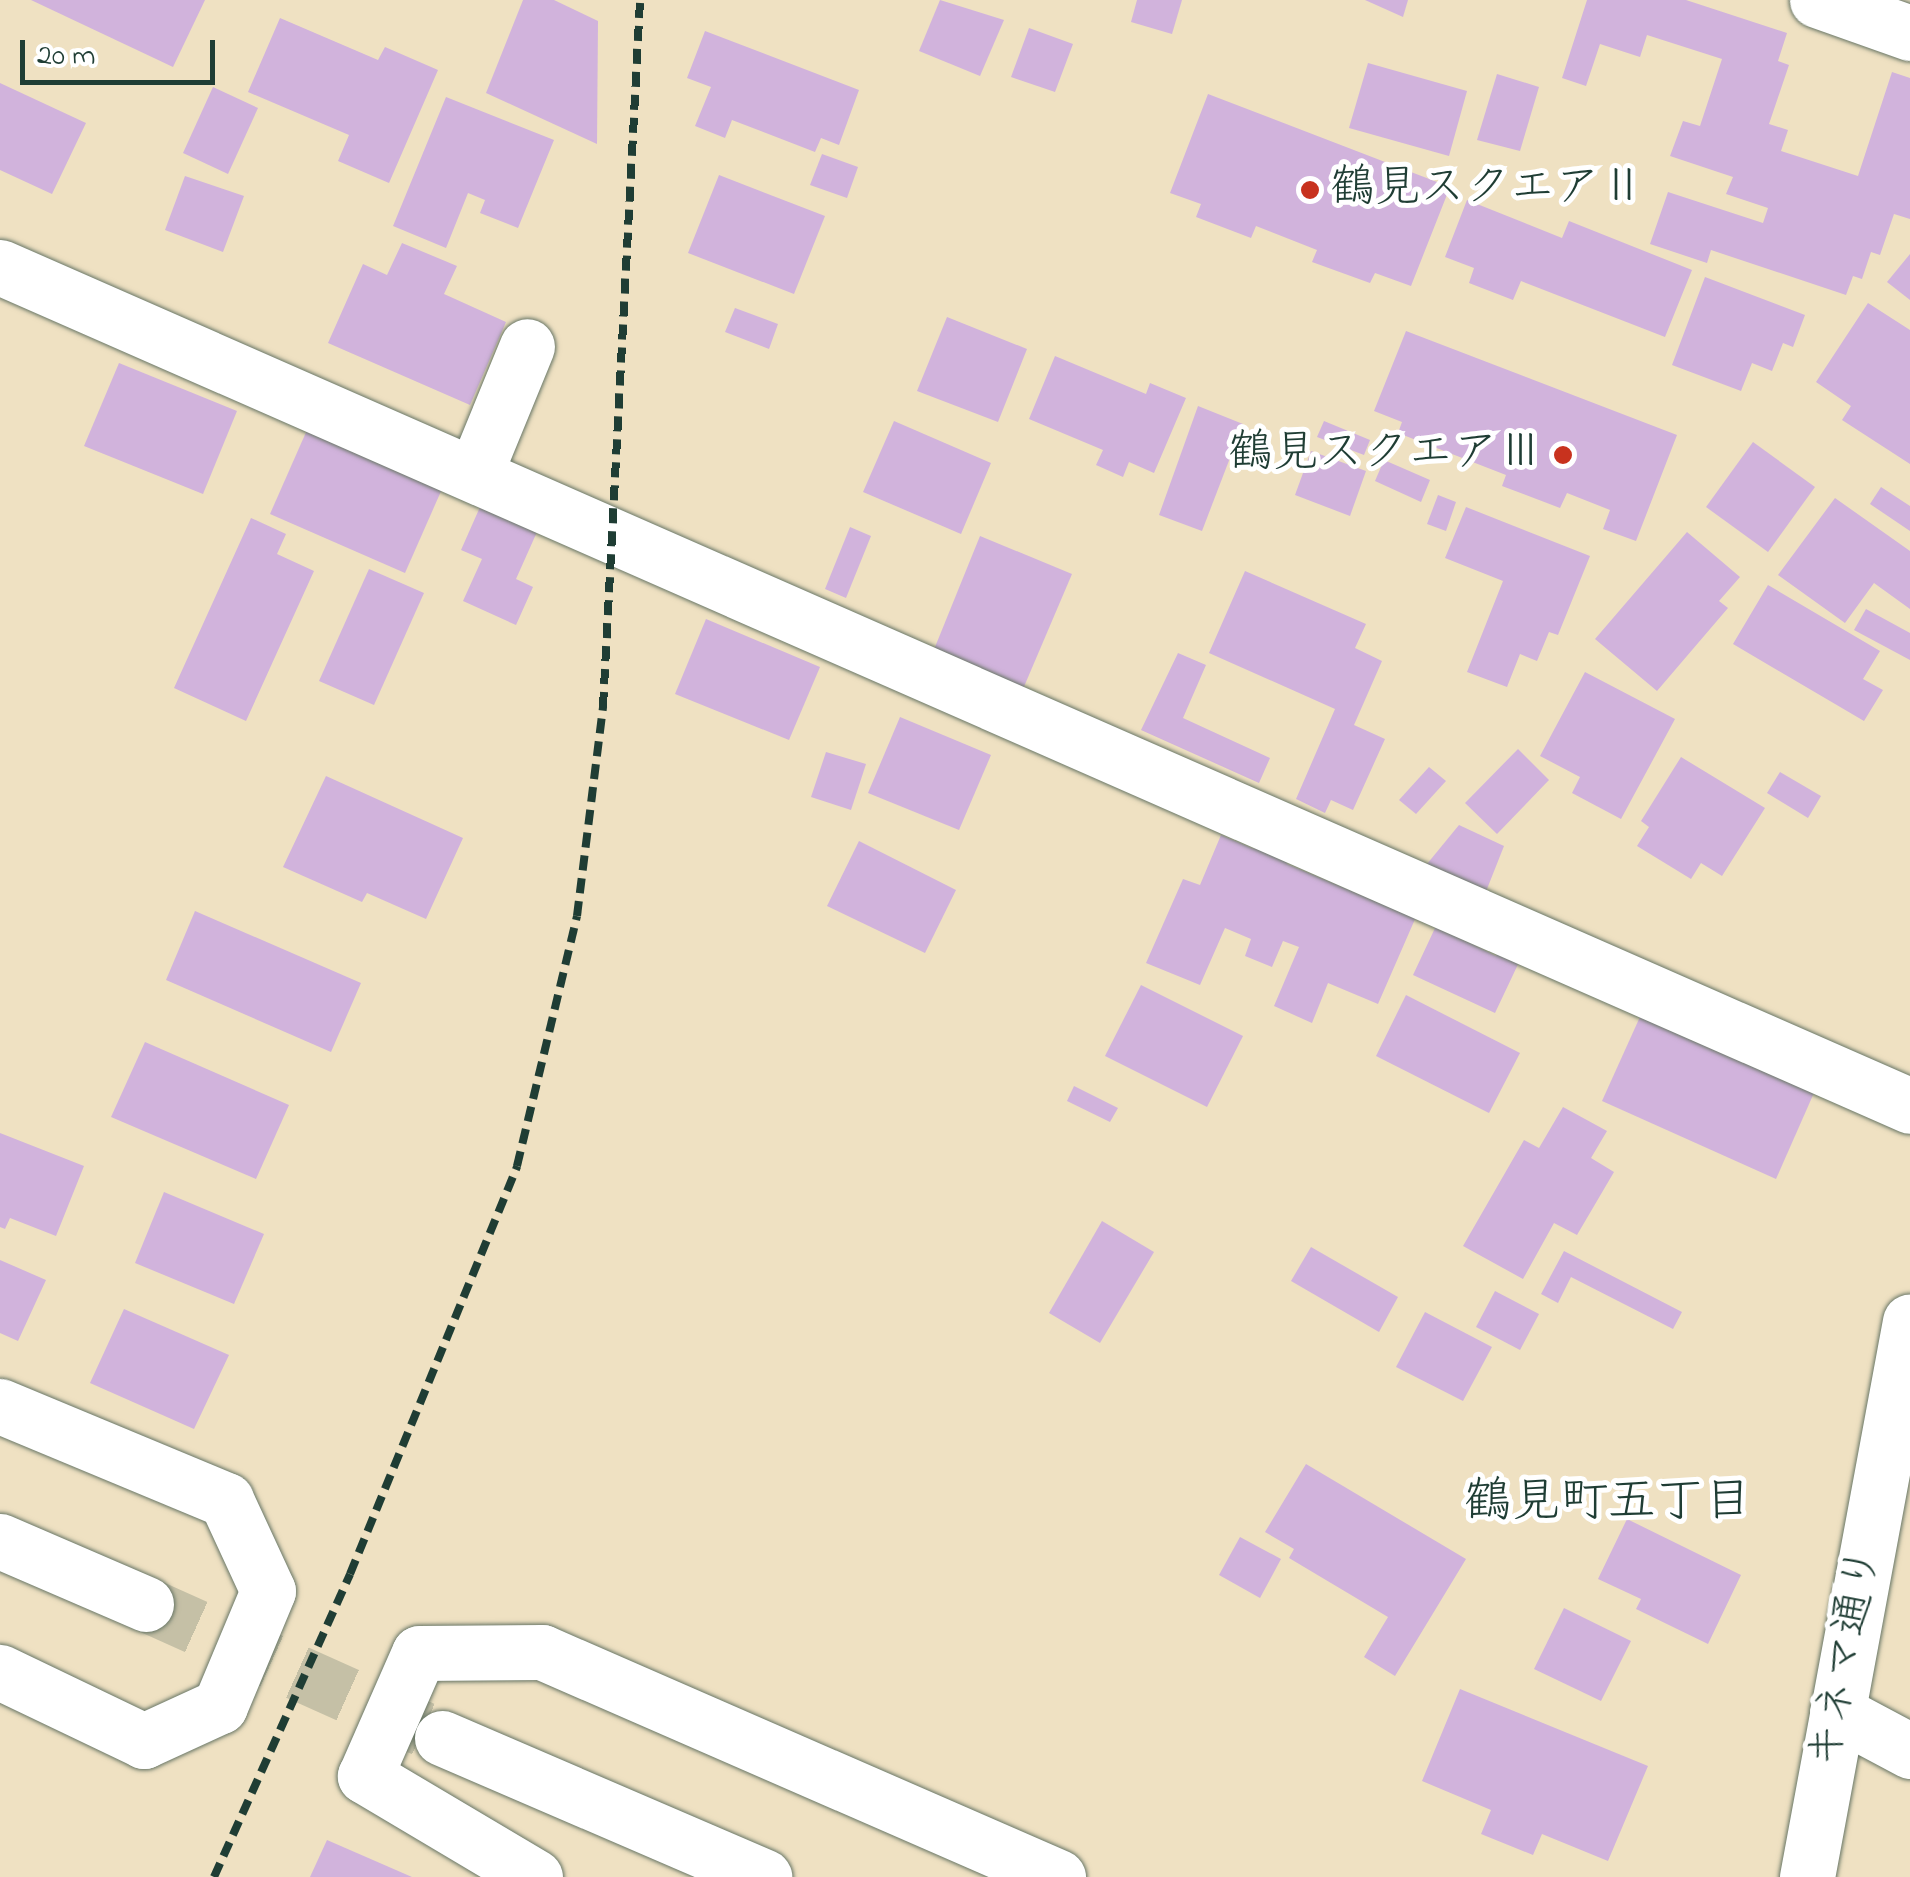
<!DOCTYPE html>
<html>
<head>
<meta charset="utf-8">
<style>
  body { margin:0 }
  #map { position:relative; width:1910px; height:1877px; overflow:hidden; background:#efe1c2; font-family:"Indie Flower","Klee One",sans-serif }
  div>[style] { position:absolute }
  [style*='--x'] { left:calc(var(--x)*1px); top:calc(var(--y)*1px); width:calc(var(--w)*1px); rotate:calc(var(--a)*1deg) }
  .building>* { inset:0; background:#d1b3dc }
  .secondary-tunnel>* { height:55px; margin-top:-27.5px; transform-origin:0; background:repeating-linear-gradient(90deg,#c5c0a6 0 55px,transparent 0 83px) }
  .roads { filter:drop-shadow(0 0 2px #687666) drop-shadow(0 0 2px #687666) }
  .street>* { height:55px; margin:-27.5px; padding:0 27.5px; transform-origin:27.5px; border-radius:27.5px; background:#fff }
  .secondary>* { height:55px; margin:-27.5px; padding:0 27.5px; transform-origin:27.5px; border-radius:27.5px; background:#fff }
  .rail>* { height:8px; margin-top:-4px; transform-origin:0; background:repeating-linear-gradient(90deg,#1f3d34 0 15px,transparent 0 23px) }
  .dots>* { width:28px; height:28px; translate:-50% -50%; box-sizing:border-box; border:5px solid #fff; border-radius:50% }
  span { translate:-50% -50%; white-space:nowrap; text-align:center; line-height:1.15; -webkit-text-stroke:10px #fff; paint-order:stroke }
  .poi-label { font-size:45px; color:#1f3d34 }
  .left { translate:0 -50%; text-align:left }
  .right { translate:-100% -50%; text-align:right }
  .street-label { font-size:45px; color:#1f3d34 }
  .neighbourhood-label { font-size:48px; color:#1f3d34 }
  .scale { position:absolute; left:20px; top:40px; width:195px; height:45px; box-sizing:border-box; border:5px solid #1f3d34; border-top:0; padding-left:12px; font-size:30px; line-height:35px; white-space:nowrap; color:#1f3d34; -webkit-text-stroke:8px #fff; paint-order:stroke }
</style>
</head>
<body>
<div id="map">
  <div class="building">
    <i style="clip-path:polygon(31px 0,205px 0,173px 67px)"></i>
    <i style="clip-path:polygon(523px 0,554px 0,598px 21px,597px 144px,486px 93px)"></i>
    <i style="clip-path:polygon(940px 0,1004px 20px,980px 76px,919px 51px)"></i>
    <i style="clip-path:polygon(1137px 0,1182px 0,1172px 34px,1131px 22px)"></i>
    <i style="clip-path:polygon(1365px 0,1408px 0,1403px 17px)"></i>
    <i style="clip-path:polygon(1587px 0,1686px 0,1787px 33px,1778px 61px,1789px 65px,1769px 124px,1788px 130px,1781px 151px,1858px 176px,1892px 72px,1910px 78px,1910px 219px,1894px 214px,1880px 255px,1871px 252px,1862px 279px,1853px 276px,1846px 295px,1711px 250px,1707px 263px,1650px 244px,1668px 192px,1763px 223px,1768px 208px,1726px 194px,1733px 177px,1670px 156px,1683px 121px,1700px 126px,1722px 59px,1647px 35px,1640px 57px,1600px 44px,1586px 86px,1562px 78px)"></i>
    <i style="clip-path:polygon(280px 18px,378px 60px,385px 47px,438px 70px,389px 183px,338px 161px,349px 135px,248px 92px)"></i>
    <i style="clip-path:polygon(1029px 28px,1073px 44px,1055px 92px,1011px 77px)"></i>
    <i style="clip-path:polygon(705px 31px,859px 90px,839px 145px,821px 138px,815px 152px,732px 120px,725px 138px,695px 126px,711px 87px,687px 78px)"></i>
    <i style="clip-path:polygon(1368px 63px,1467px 91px,1449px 156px,1349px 128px)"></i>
    <i style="clip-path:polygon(1497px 74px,1539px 87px,1520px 151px,1477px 140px)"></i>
    <i style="clip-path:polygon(0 83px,86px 123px,52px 194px,0 170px)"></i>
    <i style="clip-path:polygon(213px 87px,258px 108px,228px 174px,183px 153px)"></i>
    <i style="clip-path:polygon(1208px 94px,1450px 187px,1411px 286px,1375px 273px,1370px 283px,1312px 262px,1317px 250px,1256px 226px,1251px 238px,1196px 217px,1201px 204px,1170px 193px)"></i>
    <i style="clip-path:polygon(446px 97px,554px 140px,518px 228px,480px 213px,485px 200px,468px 193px,446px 248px,393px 226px)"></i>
    <i style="clip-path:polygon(822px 154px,858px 167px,847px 198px,810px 185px)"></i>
    <i style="clip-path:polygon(719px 175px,825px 216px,794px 294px,688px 253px)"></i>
    <i style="clip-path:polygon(185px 176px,244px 196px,223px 252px,165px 230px)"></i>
    <i style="clip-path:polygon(1467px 200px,1562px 238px,1569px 221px,1692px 270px,1665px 337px,1521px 281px,1513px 300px,1469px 283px,1474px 268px,1445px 257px)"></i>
    <i style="clip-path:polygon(402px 243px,457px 266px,444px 294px,506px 322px,470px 405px,328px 343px,363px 264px,387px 275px)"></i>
    <i style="clip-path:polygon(1910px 254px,1910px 300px,1887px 282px)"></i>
    <i style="clip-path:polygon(1705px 277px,1805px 315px,1793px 347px,1783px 343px,1772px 371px,1752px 363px,1741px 391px,1672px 365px)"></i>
    <i style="clip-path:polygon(1868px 303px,1910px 330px,1910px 464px,1842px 420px,1851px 406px,1816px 382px)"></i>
    <i style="clip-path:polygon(735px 308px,778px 324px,769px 349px,725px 332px)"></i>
    <i style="clip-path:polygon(947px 317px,1027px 349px,998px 422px,917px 391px)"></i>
    <i style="clip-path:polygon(1406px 331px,1677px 435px,1636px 541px,1603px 529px,1610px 510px,1567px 493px,1560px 508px,1502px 486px,1506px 475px,1398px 433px,1402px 422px,1374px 411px)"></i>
    <i style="clip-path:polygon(1055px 356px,1146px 394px,1150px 383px,1186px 398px,1154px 473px,1129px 462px,1123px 477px,1096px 465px,1103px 450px,1029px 419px)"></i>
    <i style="clip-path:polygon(119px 363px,237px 411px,203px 494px,84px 446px)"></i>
    <i style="clip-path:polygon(1198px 406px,1243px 424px,1202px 531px,1159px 515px)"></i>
    <i style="clip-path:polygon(894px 421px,991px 463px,961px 534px,863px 492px)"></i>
    <i style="clip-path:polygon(1324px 421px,1370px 440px,1364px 455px,1317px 437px)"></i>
    <i style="clip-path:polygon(307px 430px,442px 489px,405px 573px,270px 514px)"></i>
    <i style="clip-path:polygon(1753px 442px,1815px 487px,1768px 552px,1706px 507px)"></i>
    <i style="clip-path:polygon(1311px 451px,1366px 471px,1350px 516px,1295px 495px)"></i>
    <i style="clip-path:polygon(1384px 460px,1430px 480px,1421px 502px,1375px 481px)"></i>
    <i style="clip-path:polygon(1881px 487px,1910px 506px,1910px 531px,1870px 504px)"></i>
    <i style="clip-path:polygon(1438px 495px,1456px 502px,1446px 531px,1427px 524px)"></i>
    <i style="clip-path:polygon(484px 498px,541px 523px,516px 579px,533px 587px,516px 625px,463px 601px,482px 559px,461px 550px)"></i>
    <i style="clip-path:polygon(1835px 498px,1910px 551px,1910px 609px,1874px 583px,1845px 623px,1778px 575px)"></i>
    <i style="clip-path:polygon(1466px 507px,1590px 556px,1558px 635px,1549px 632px,1537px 661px,1520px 654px,1507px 687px,1467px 672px,1503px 581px,1445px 558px)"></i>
    <i style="clip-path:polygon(251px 518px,286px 534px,277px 554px,314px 571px,246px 721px,174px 688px)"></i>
    <i style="clip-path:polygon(850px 527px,871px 536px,846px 598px,825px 589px)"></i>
    <i style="clip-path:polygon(1687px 532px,1740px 577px,1719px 601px,1728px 608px,1657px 691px,1595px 639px)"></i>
    <i style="clip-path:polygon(980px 536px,1072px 574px,1023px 689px,933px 652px)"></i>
    <i style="clip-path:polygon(369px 569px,424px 593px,374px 705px,319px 681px)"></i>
    <i style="clip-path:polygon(1245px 571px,1366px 624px,1355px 648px,1382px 661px,1354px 725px,1385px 739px,1353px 810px,1331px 800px,1325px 813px,1296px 799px,1335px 709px,1209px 653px)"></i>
    <i style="clip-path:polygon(1768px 585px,1880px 651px,1863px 679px,1883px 690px,1864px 721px,1733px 644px)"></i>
    <i style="clip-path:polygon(1866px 609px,1910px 633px,1910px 660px,1854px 630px)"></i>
    <i style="clip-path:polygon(706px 619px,820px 667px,789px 740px,675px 694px)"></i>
    <i style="clip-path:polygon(1178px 653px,1206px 665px,1183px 718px,1270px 758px,1259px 783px,1141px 730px)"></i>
    <i style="clip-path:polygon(1585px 672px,1675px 719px,1621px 819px,1572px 793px,1580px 777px,1540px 756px)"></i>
    <i style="clip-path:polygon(900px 717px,991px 755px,959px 830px,868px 793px)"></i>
    <i style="clip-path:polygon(1518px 749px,1549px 780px,1497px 834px,1465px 803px)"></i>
    <i style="clip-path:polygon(826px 752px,866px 764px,851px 810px,811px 797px)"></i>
    <i style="clip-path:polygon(1681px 757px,1765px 808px,1722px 876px,1701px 863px,1691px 879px,1637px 846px,1649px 827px,1641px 821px)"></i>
    <i style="clip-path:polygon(1429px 767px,1446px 781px,1416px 814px,1399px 800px)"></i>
    <i style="clip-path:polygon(1780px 772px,1821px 796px,1808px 818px,1767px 793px)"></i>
    <i style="clip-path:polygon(326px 776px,463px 838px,426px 919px,367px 893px,362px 902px,283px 867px)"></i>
    <i style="clip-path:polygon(1459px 825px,1504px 846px,1485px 894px,1427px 864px)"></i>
    <i style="clip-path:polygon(1221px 835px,1254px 849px,1259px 838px,1292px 852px,1287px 864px,1385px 905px,1419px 910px,1378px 1004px,1328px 983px,1312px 1023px,1274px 1006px,1299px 947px,1283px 941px,1272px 967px,1245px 956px,1251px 939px,1225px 928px,1200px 985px,1146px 963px,1183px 879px,1200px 885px)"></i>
    <i style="clip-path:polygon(859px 841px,956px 890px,925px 953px,827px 906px)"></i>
    <i style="clip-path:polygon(195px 911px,361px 983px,331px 1052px,166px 980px)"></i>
    <i style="clip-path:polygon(1436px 926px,1496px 956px,1500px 948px,1521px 958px,1495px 1013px,1413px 975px)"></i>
    <i style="clip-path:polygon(1141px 985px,1243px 1036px,1207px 1107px,1105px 1056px)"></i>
    <i style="clip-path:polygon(1406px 995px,1520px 1053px,1489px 1113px,1376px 1056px)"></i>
    <i style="clip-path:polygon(1644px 1008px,1817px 1086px,1776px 1179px,1602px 1101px)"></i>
    <i style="clip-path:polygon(145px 1042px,289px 1105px,256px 1179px,111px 1117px)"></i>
    <i style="clip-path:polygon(1074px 1086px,1118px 1108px,1110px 1122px,1067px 1101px)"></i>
    <i style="clip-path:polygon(1563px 1107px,1607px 1131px,1591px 1158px,1614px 1172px,1577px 1235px,1554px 1223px,1523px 1279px,1463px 1246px,1524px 1140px,1539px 1148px)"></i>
    <i style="clip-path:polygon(0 1133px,84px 1166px,56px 1236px,10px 1218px,5px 1229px,0 1227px)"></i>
    <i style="clip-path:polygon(164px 1192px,264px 1234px,234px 1304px,135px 1263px)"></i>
    <i style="clip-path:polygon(1102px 1221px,1154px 1252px,1100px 1343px,1049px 1313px)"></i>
    <i style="clip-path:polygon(1311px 1247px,1398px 1297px,1379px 1332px,1291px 1281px)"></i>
    <i style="clip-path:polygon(1564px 1251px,1682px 1312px,1673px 1329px,1571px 1277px,1558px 1303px,1541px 1294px)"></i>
    <i style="clip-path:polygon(0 1260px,46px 1280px,18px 1341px,0 1333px)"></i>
    <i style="clip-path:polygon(1495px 1291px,1539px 1314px,1520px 1350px,1476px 1327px)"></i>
    <i style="clip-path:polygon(124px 1309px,229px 1355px,194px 1429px,90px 1383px)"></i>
    <i style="clip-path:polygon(1425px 1312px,1492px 1347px,1463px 1401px,1396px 1367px)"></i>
    <i style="clip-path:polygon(1306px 1464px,1466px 1559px,1395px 1676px,1364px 1657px,1388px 1617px,1289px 1558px,1294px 1549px,1265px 1532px)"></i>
    <i style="clip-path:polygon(1627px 1519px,1741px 1575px,1708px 1644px,1636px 1609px,1641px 1599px,1598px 1579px)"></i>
    <i style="clip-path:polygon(1240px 1537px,1281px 1559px,1260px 1598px,1219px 1575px)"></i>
    <i style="clip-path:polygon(1564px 1608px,1631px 1641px,1601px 1701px,1534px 1669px)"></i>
    <i style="clip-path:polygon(1460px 1689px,1648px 1766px,1608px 1861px,1542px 1834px,1533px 1855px,1481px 1834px,1491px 1810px,1422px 1781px)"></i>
    <i style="clip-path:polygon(327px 1840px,412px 1877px,310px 1877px)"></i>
  </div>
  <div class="secondary-tunnel">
    <i style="--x:146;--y:1604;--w:317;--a:24.2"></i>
  </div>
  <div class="roads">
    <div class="street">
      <i style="--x:0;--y:267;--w:2086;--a:23.71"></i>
      <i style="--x:475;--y:473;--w:137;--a:-67.7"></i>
      <i style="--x:0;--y:1406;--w:245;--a:22.6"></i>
      <i style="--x:226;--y:1500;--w:100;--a:65.2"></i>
      <i style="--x:268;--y:1591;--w:125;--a:112.7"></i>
      <i style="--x:220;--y:1706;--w:84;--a:155.3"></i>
      <i style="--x:144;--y:1741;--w:160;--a:-154.4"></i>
      <i style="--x:1837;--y:1712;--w:83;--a:28.1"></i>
      <i style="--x:535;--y:1877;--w:198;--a:-149.3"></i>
      <i style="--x:365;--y:1776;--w:134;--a:-66.3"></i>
      <i style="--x:419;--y:1653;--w:123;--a:-0.5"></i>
      <i style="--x:542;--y:1652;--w:563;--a:23.56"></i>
    </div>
    <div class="secondary">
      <i style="--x:1817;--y:0;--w:99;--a:19.5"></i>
      <i style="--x:0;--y:1541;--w:159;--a:23.3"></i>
      <i style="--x:442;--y:1738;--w:351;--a:23.3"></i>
      <i style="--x:1807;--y:1877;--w:565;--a:-79.5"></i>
    </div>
  </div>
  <div class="rail">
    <i style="--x:214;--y:1877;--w:332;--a:-65.8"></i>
    <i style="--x:350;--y:1574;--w:441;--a:-67.7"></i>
    <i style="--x:517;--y:1166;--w:257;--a:-76.5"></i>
    <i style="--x:577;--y:916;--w:211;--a:-82.9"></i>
    <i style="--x:603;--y:707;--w:708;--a:-87"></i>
  </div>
  <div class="dots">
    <i style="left:1310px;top:190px;background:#c8321e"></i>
    <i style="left:1563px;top:455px;background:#c8321e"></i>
  </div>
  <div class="poi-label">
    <span class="left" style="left:1330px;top:190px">鶴見スクエアⅡ</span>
    <span class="right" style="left:1543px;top:455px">鶴見スクエアⅢ</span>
  </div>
  <div class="street-label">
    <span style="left:1847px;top:1658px;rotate:-79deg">キネマ通り</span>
  </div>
  <div class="neighbourhood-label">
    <span style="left:1608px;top:1504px">鶴見町五丁目</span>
  </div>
  <div class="scale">20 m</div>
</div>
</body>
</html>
